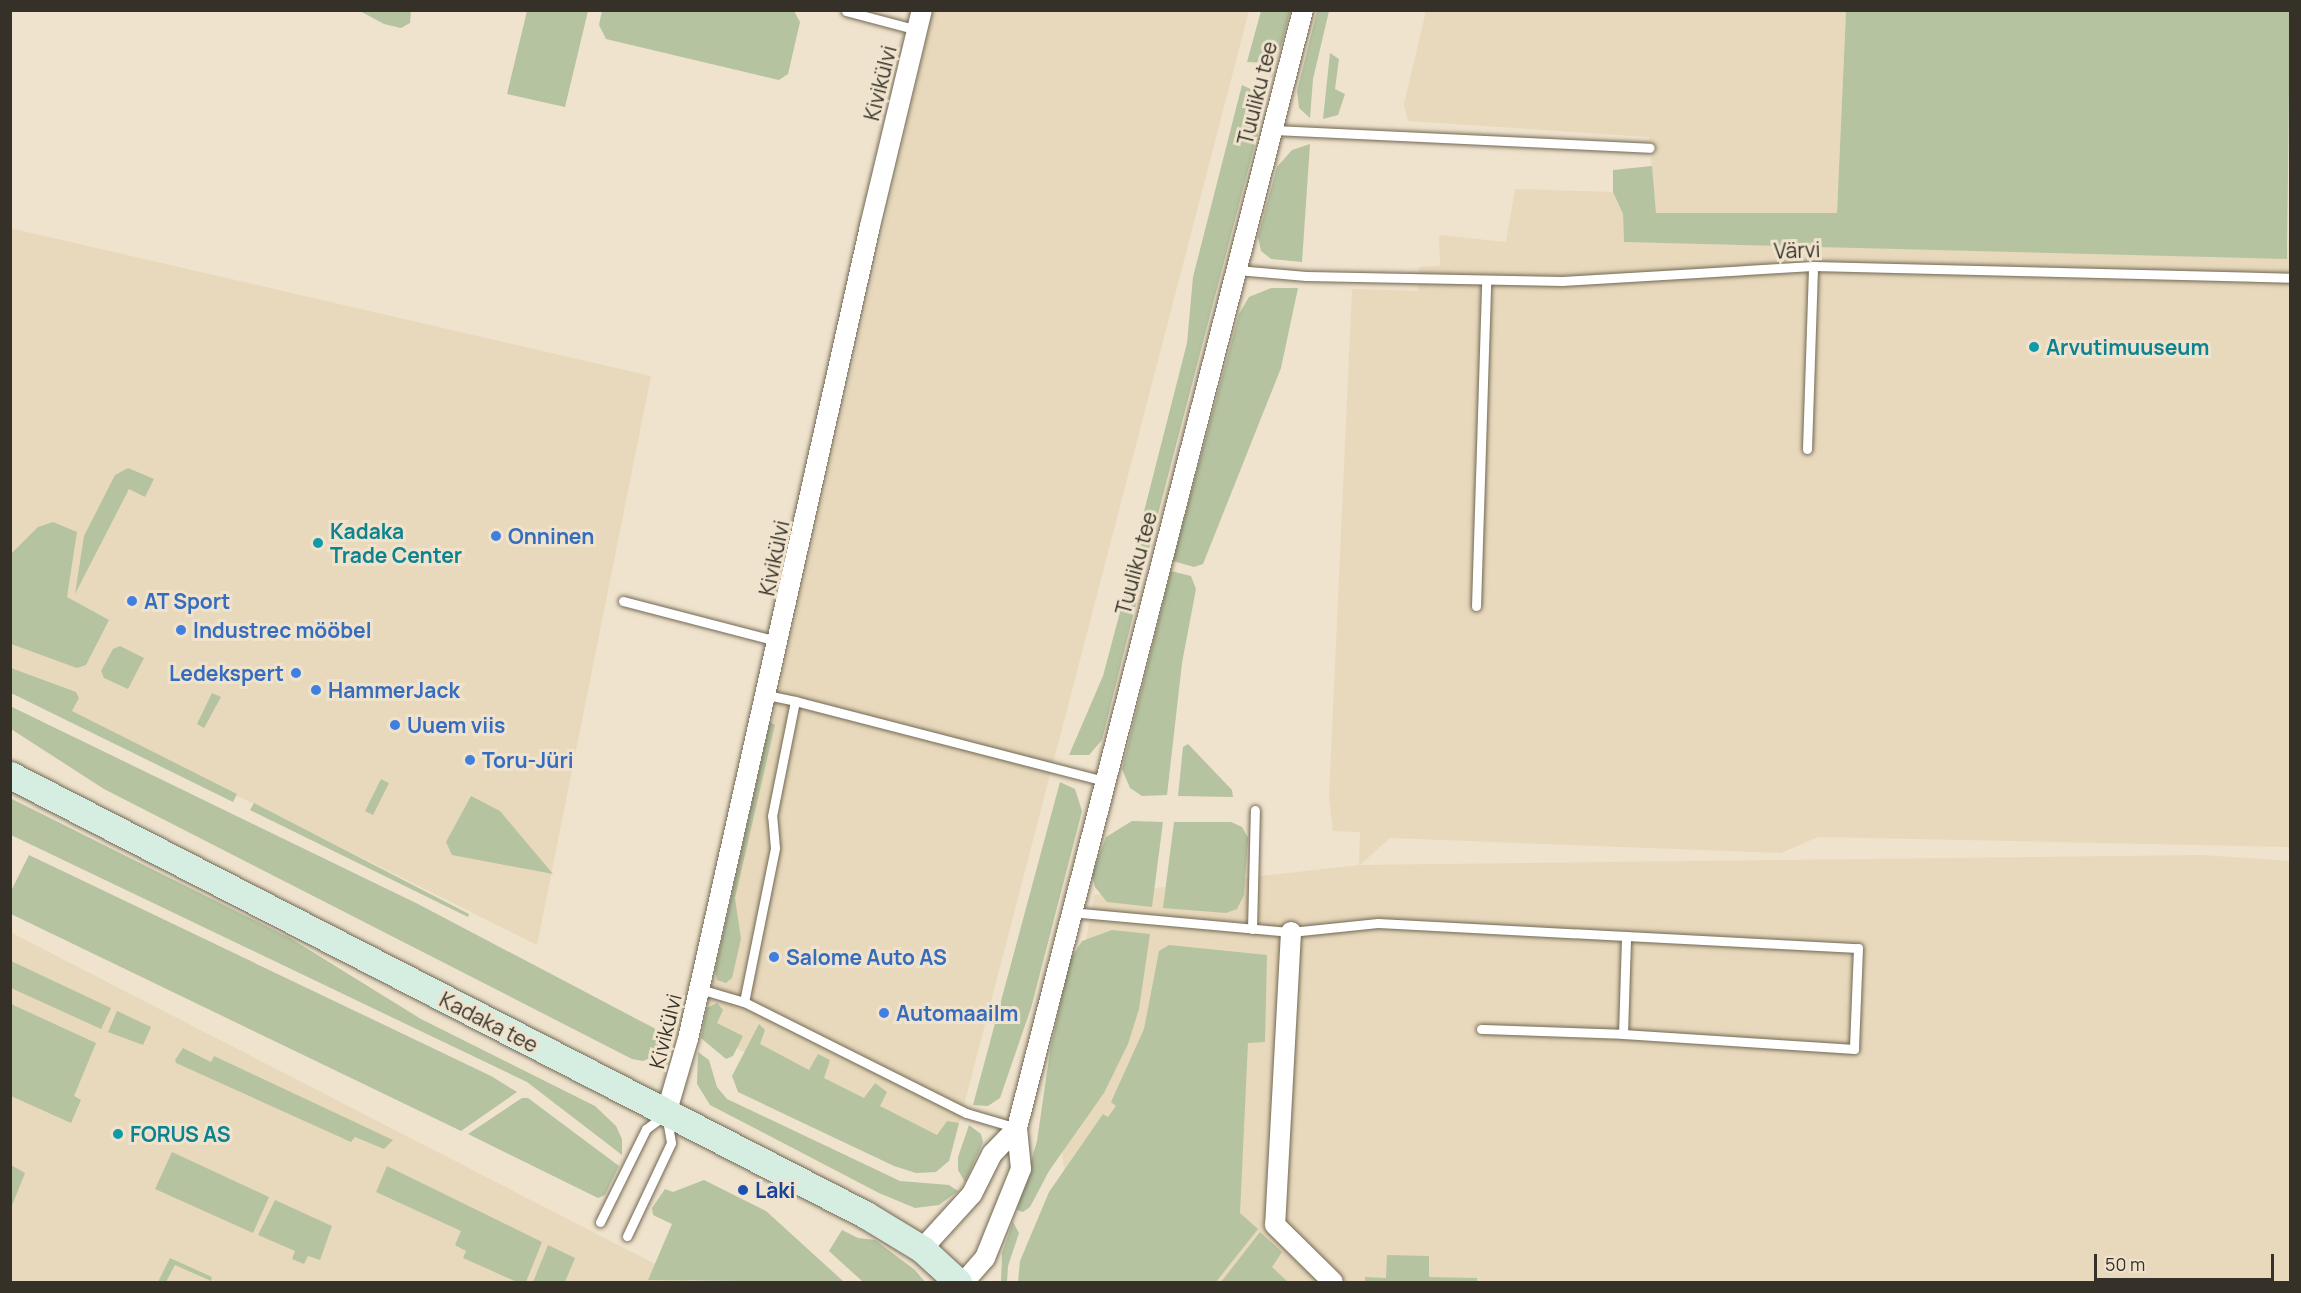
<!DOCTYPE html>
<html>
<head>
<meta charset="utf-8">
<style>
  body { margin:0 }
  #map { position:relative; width:2301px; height:1293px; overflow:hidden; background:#efe3cd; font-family:Manrope,sans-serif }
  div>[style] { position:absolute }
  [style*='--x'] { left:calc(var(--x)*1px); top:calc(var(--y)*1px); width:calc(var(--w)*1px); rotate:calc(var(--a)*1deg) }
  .built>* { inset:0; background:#e8d9bc }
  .green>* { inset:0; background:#b5c3a1 }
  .roads { filter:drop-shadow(0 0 2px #726854) drop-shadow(0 0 2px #726854) }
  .service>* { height:9px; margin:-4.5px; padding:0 4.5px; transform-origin:4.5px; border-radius:4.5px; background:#fff }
  .minor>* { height:20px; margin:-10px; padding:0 10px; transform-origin:10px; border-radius:10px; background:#fff }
  .secondary>* { height:27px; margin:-13.5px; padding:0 13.5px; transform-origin:13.5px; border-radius:13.5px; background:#d6ede2 }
  .dots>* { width:16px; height:16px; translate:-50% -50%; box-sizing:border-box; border:3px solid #efe3cd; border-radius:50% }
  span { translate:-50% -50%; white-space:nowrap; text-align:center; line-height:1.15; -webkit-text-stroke:6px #efe3cd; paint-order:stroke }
  .street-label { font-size:21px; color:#353128 }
  .culture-label { font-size:21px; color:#0d838f; font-weight:700 }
  .left { translate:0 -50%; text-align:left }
  .shop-label { font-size:21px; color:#366cbe; font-weight:700 }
  .right { translate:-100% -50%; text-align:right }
  .transit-label { font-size:21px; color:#164399; font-weight:700 }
  .frame { position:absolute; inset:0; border:12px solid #353128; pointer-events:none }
  .scale { position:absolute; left:2094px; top:1254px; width:180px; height:27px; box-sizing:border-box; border:3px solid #353128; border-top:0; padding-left:8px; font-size:18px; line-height:21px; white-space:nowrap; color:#353128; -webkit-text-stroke:4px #efe3cd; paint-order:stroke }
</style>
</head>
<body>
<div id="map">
  <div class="built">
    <i style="clip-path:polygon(933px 11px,1249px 11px,950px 1159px,702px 1030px)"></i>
    <i style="clip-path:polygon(1426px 11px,1846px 11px,1837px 213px,1656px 213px,1649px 137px,1408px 121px,1404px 104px)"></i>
    <i style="clip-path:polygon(1515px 189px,1613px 192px,1623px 214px,1624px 242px,2287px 258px,2290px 215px,2290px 847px,1818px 837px,1781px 853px,1390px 838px,1360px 865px,2202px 855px,2290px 861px,2290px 1282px,1094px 1282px,1070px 1215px,1059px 1129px,1064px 1062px,1094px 895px,1359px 865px,1360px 832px,1333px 831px,1329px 797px,1352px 289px,1418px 291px,1419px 267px,1440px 266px,1439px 235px,1506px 242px)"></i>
    <i style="clip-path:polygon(10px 228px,651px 376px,537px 945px,11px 683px)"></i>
    <i style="clip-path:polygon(10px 932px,690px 1282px,11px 1282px)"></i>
  </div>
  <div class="green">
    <i style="clip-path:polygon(602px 10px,794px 11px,800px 22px,788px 74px,779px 80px,606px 39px,599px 25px)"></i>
    <i style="clip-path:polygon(360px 11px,411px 11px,410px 23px,401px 28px,384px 24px)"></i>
    <i style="clip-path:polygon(527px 11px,588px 11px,565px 107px,507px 94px)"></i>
    <i style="clip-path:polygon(1261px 11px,1290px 11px,1280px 49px,1273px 58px,1264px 63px,1247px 62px)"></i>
    <i style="clip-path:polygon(1317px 11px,1329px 11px,1313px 79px,1310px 118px,1299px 108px,1297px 91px)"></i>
    <i style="clip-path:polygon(1846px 11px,2290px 11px,2287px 259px,1624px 242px,1623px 214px,1613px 192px,1613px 170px,1652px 166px,1656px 213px,1837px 213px)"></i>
    <i style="clip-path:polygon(1330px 53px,1339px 59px,1335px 89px,1345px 94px,1338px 115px,1323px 119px)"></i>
    <i style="clip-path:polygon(1242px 85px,1257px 92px,1263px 113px,1147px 556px,1137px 552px,1136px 543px,1187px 343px,1193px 277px)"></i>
    <i style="clip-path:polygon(1310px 144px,1302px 262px,1271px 259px,1261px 251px,1258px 237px,1277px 167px,1292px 150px)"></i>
    <i style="clip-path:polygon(1271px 288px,1298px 288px,1281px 368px,1203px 564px,1194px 567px,1173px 561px,1239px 314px,1249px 297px)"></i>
    <i style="clip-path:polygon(128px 468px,154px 479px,145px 497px,129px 489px,75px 594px,84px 536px,115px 475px)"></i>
    <i style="clip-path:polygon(53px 522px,77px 532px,67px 597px,109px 620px,86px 665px,77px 668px,11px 644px,11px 554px,38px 527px)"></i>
    <i style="clip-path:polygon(1133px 563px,1146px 564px,1102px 740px,1089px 755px,1069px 755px,1103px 676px)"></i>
    <i style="clip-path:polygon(1171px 571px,1191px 576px,1196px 589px,1182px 663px,1167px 795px,1142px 796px,1130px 788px,1122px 769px)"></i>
    <i style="clip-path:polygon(120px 646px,144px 658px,128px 689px,104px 678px,101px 671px,113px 649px)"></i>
    <i style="clip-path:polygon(11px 668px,76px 692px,79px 698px,72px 711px,237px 794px,233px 802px,11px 693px)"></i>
    <i style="clip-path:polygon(212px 693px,221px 697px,204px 728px,197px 724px)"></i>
    <i style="clip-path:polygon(10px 706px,418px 904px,669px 1036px,655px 1056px,643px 1061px,632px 1059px,104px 789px,11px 729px)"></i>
    <i style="clip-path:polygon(770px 722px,775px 725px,735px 898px,741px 939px,732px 978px,726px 983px,717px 980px,715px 971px)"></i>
    <i style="clip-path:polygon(1188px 744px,1232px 790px,1233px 797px,1178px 796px,1183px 747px)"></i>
    <i style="clip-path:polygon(381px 779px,389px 783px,373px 815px,365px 811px)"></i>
    <i style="clip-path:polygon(1060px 782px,1075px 789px,1082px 811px,1031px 1008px,1000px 1098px,988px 1106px,973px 1105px)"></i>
    <i style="clip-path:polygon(471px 796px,500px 811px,553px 874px,452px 855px,446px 842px)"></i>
    <i style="clip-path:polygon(10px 798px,290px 938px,421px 1019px,595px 1106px,616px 1126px,622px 1139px,622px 1155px,527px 1082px,11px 835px)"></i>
    <i style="clip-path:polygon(254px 803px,469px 914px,468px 917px,250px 810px)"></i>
    <i style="clip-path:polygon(1132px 821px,1163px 822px,1152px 907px,1107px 902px,1095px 887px,1092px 875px,1106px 837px)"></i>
    <i style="clip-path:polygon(1174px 822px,1231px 822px,1242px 827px,1248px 838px,1244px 895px,1237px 909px,1226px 913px,1163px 908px)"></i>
    <i style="clip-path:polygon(29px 855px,491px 1076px,517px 1092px,461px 1131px,11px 914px,11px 891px)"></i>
    <i style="clip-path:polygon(1112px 930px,1150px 934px,1139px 1009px,1128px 1044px,1104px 1093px,1049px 1171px,1030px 1207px,1023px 1212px,1017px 1210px,1037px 1141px,1050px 1051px,1070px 960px,1082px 941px)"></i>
    <i style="clip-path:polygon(1169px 945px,1267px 955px,1265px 1042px,1248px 1043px,1240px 1213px,1258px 1229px,1216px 1282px,1018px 1282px,1020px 1261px,1049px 1192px,1103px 1114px,1108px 1117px,1116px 1106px,1111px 1102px,1144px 1029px,1159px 951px)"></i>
    <i style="clip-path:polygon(11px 961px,111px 1008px,101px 1029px,11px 988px)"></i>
    <i style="clip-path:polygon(717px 1003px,723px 1010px,717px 1023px,743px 1036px,733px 1056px,726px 1059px,701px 1038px,707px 1008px)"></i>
    <i style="clip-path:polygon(11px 1004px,96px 1043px,74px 1096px,81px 1100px,71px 1123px,11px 1096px)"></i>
    <i style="clip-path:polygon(117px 1011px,151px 1027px,143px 1045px,108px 1032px)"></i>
    <i style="clip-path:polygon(759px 1024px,765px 1030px,760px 1044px,809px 1070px,818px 1054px,830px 1060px,824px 1078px,864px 1098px,875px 1083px,887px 1092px,880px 1106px,937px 1135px,947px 1121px,959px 1123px,949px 1161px,936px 1172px,916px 1173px,894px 1166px,738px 1092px,732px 1076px)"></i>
    <i style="clip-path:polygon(183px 1048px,211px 1062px,214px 1056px,393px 1140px,384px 1149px,355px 1137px,351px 1142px,176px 1063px,175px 1060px)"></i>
    <i style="clip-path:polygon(698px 1052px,709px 1060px,717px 1087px,727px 1099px,900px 1181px,949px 1185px,958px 1191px,939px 1205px,915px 1208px,879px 1193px,710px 1105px,697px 1084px)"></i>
    <i style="clip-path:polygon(522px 1098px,528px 1098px,619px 1166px,605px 1195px,598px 1198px,468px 1134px)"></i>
    <i style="clip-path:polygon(969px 1125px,981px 1134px,983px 1142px,965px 1182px,958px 1170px,958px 1157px)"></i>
    <i style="clip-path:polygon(172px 1152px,269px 1197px,253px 1233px,155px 1189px)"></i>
    <i style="clip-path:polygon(11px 1165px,25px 1173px,11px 1208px)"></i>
    <i style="clip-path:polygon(387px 1166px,542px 1242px,526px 1282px,517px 1282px,463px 1258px,466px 1251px,455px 1245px,461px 1231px,376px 1192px)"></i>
    <i style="clip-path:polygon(704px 1180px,766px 1211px,844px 1282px,648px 1280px,672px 1224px,653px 1215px,652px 1208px,665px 1189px,673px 1192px)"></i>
    <i style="clip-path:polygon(275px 1200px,332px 1226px,320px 1260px,308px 1256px,304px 1264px,292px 1259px,295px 1251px,258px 1235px)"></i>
    <i style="clip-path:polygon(1013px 1222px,1019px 1233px,1008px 1266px,1007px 1282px,1001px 1282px,1002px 1253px)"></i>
    <i style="clip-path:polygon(842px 1230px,858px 1238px,875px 1240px,915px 1270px,925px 1282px,863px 1282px,829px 1251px)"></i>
    <i style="clip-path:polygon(1260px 1232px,1282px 1252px,1272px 1267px,1288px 1282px,1221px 1282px)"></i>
    <i style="clip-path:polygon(548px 1245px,575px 1258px,565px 1282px,533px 1282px)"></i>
    <i style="clip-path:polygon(1387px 1255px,1429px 1256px,1429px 1277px,1477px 1278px,1477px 1282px,1365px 1282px,1365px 1277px,1386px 1278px)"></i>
    <i style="clip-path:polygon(170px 1258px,212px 1277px,211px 1281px,175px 1265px,166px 1282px,158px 1282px)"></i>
  </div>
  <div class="roads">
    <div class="service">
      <i style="--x:846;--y:11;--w:74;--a:14.8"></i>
      <i style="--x:1273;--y:130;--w:377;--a:2.7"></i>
      <i style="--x:1237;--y:270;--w:69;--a:5"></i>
      <i style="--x:1306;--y:276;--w:256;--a:1.1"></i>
      <i style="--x:1562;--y:281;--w:251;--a:-3.4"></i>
      <i style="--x:1813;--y:266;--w:477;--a:1.4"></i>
      <i style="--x:1807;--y:449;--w:183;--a:-88.1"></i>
      <i style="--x:623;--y:601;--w:159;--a:14.6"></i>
      <i style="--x:1476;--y:606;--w:326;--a:-88.2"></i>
      <i style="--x:767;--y:695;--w:29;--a:12"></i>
      <i style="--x:1070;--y:912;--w:222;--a:5.2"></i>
      <i style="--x:1291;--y:932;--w:87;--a:-5.9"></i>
      <i style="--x:1378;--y:923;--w:248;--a:3"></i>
      <i style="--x:1626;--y:936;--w:232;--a:3"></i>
      <i style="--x:1858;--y:948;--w:101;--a:92.3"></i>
      <i style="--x:1854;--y:1049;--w:231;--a:-176.3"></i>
      <i style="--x:1623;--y:1034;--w:98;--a:-88.2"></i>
      <i style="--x:1252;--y:929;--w:119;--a:-88.6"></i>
      <i style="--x:700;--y:989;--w:46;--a:16.5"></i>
      <i style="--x:1481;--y:1029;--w:142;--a:2"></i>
      <i style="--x:1017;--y:1128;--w:53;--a:-163.6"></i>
      <i style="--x:966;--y:1113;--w:248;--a:-153.4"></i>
      <i style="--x:744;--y:1002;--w:157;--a:-78.6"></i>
      <i style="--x:775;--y:848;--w:32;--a:-95"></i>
      <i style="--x:772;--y:816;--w:117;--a:-78.7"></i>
      <i style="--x:795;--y:701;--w:319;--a:14.5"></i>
      <i style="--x:600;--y:1222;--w:104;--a:-63.7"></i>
      <i style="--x:646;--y:1129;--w:25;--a:-37"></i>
      <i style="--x:666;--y:1114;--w:29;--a:80"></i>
      <i style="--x:671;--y:1143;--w:103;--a:115.3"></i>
    </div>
    <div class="minor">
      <i style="--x:1291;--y:932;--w:293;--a:93.1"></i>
      <i style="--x:1275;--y:1225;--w:81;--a:44.5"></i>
      <i style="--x:666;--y:1114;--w:78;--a:-73.7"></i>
      <i style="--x:688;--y:1039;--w:833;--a:-77.38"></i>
      <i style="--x:870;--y:226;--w:222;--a:-76.5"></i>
      <i style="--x:922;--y:1249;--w:74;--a:-47.7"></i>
      <i style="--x:972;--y:1194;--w:45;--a:-63.4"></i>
      <i style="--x:992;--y:1154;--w:36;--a:-46"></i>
      <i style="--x:964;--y:1282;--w:32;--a:-49"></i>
      <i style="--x:985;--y:1258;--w:96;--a:-68"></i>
      <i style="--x:1021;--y:1169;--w:41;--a:-95.6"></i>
      <i style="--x:1017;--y:1128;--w:1154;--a:-75.65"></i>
    </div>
    <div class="secondary">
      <i style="--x:10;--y:775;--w:962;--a:27.2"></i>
      <i style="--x:866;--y:1215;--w:66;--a:31.3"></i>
      <i style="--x:922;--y:1249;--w:49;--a:42.5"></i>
    </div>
  </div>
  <div class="dots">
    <i style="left:2034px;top:347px;background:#0f9aa8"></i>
    <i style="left:496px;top:536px;background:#3f7fe0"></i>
    <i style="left:318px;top:543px;background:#0f9aa8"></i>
    <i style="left:132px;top:601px;background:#3f7fe0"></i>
    <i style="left:181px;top:630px;background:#3f7fe0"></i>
    <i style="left:296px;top:673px;background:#3f7fe0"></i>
    <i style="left:316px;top:690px;background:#3f7fe0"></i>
    <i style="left:395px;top:725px;background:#3f7fe0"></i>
    <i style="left:470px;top:760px;background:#3f7fe0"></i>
    <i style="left:774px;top:957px;background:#3f7fe0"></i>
    <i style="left:884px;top:1013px;background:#3f7fe0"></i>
    <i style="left:118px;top:1134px;background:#0f9aa8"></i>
    <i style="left:743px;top:1190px;background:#1a4fb4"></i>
  </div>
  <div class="street-label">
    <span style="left:880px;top:83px;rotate:-76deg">Kivikülvi</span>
    <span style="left:1257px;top:93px;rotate:-76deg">Tuuliku tee</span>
    <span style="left:1797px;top:250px;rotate:-2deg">Värvi</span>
    <span style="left:774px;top:558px;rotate:-78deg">Kivikülvi</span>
    <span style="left:1136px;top:563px;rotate:-75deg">Tuuliku tee</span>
    <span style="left:489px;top:1022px;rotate:27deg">Kadaka tee</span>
    <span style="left:665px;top:1031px;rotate:-76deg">Kivikülvi</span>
  </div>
  <div class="culture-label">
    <span class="left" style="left:2046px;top:347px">Arvutimuuseum</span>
    <span class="left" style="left:330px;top:543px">Kadaka<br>Trade Center</span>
    <span class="left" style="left:130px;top:1134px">FORUS AS</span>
  </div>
  <div class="shop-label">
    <span class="left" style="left:508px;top:536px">Onninen</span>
    <span class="left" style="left:144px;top:601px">AT Sport</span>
    <span class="left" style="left:193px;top:630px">Industrec mööbel</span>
    <span class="right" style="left:284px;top:673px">Ledekspert</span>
    <span class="left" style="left:328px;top:690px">HammerJack</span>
    <span class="left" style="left:407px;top:725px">Uuem viis</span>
    <span class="left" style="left:482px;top:760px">Toru-Jüri</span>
    <span class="left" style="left:786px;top:957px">Salome Auto AS</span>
    <span class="left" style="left:896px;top:1013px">Automaailm</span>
  </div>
  <div class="transit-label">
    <span class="left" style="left:755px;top:1190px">Laki</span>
  </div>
  <div class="frame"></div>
  <div class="scale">50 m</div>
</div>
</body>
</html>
